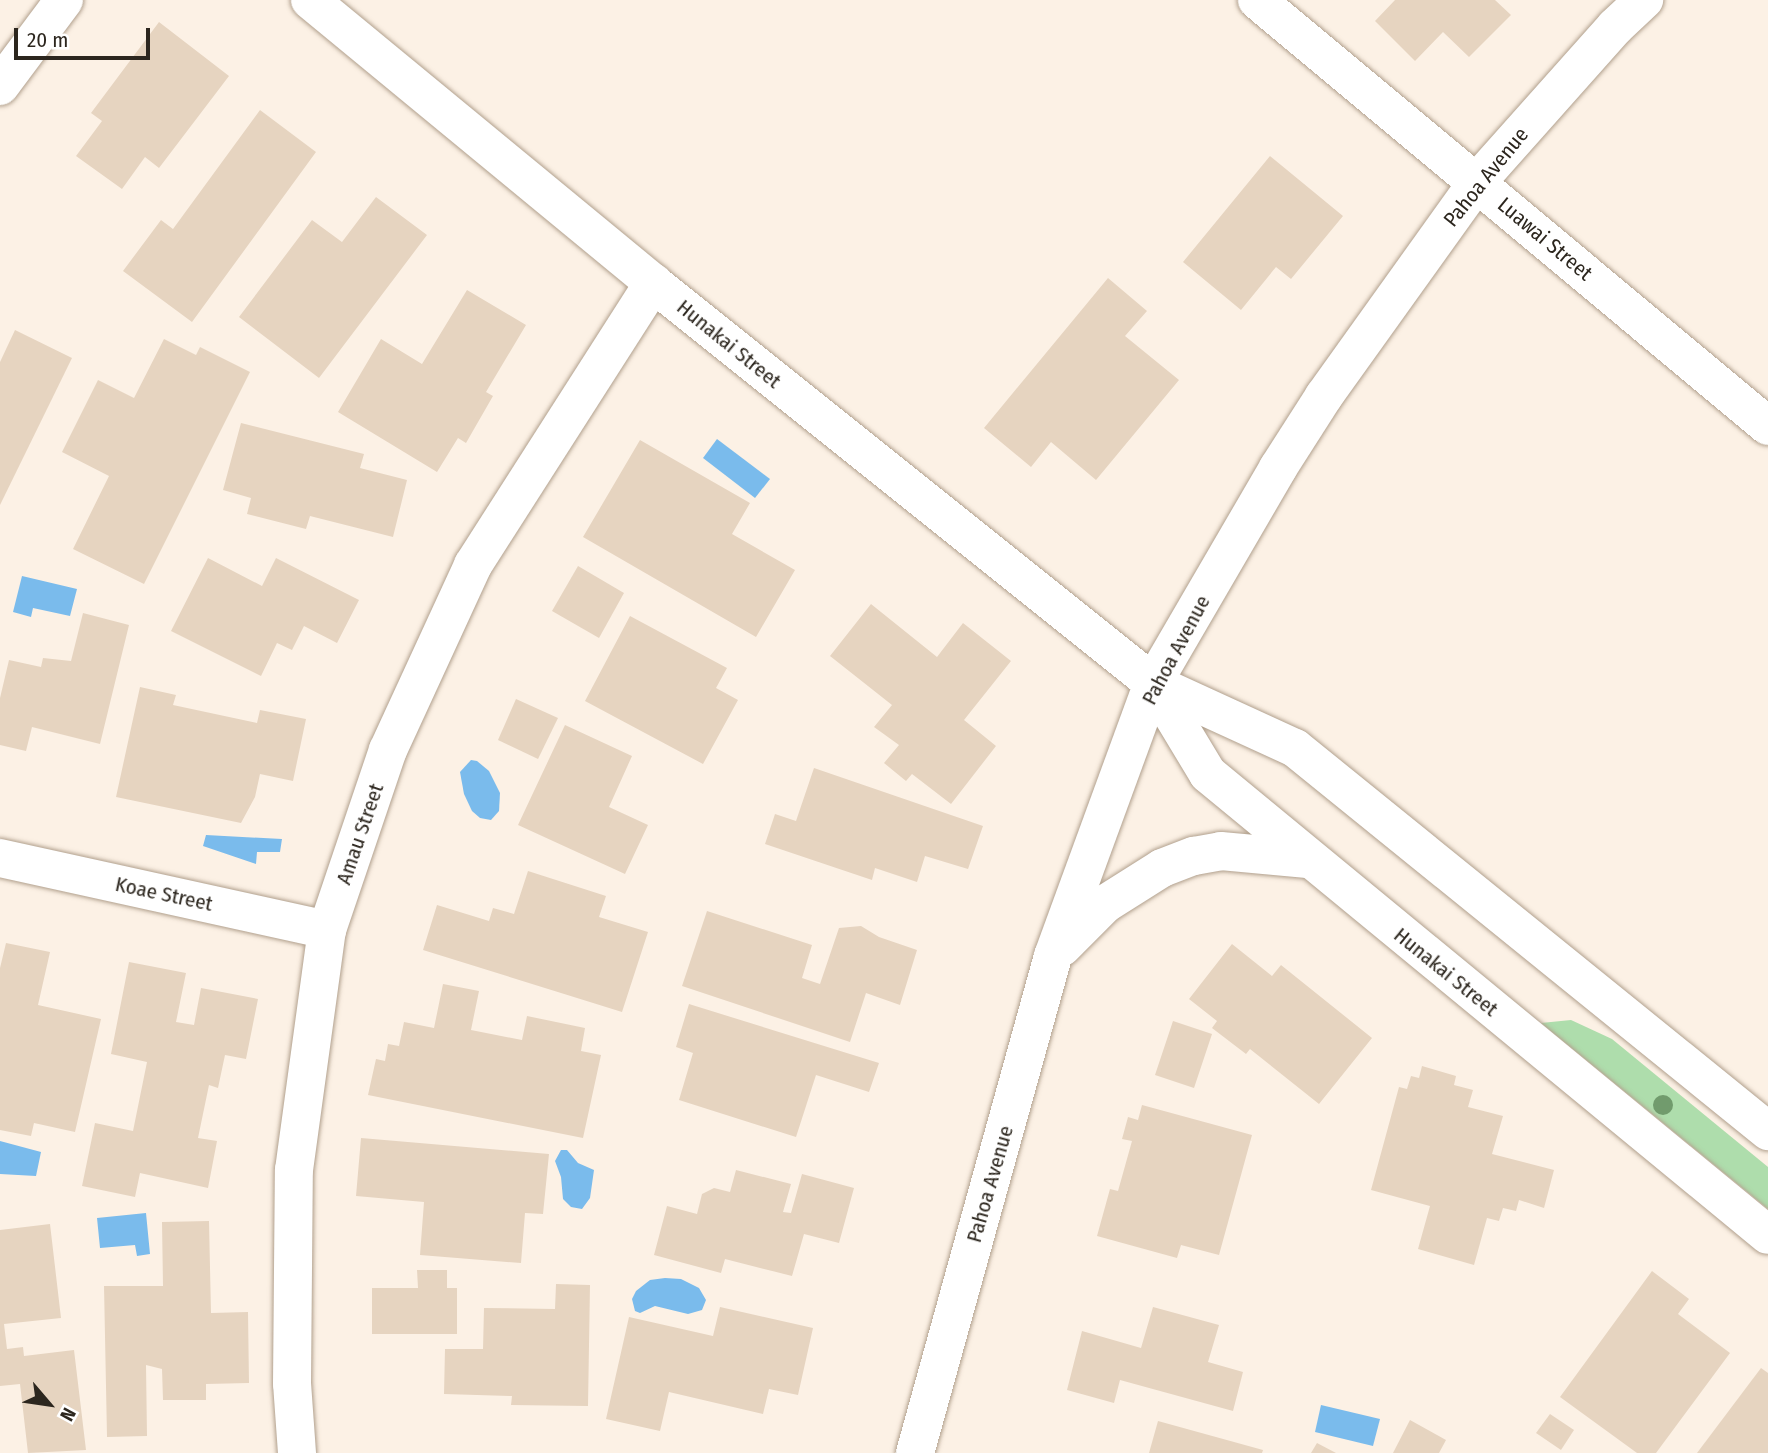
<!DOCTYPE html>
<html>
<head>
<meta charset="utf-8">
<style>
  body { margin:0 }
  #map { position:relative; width:1768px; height:1453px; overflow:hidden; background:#fcf1e5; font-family:"Fira Sans Condensed",sans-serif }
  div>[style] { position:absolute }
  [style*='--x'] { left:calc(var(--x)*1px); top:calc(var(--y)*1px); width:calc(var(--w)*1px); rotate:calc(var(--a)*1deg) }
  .green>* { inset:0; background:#aeddac }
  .water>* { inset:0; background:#7abbec }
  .building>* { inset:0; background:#e6d4c0 }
  .roads { filter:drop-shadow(0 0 2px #b1a08d) drop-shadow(0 0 2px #b1a08d) }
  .minor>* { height:38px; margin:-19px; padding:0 19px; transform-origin:19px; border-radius:19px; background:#fff }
  .trees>* { width:20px; height:20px; margin:-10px; border-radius:50%; background:#719b6d }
  span { translate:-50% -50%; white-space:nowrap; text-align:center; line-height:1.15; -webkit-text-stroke:5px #fff; paint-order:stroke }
  .street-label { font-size:21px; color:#2c261e }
  .north { position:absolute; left:14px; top:1369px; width:70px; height:70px; -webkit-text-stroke:5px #fff; paint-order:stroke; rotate:119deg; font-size:19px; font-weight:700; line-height:28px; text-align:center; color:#2c261e }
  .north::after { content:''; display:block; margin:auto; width:24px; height:32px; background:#2c261e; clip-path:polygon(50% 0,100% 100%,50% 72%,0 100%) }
  .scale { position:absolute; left:14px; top:28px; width:136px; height:32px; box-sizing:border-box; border:4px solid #2c261e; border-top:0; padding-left:9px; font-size:21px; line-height:24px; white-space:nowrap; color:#2c261e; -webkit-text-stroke:5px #fff; paint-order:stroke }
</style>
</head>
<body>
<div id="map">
  <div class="green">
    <i style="clip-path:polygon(1571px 1020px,1612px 1039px,1768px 1167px,1768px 1209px,1541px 1023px)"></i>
  </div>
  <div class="water">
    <i style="clip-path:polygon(717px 439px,770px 479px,755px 498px,703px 458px)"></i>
    <i style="clip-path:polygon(22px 576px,77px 589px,70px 616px,33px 608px,31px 617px,13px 612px)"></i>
    <i style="clip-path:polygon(471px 760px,477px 761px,489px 771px,500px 793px,499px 811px,491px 820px,480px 818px,472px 811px,464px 794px,460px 772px)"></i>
    <i style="clip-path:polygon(206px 835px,282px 839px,280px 852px,257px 852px,256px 864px,203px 846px)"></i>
    <i style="clip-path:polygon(0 1141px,41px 1152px,36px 1176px,0 1174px)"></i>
    <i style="clip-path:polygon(561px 1150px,567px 1150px,578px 1163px,594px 1170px,590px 1198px,582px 1209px,571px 1207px,563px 1199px,561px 1177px,555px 1161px)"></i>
    <i style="clip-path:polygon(146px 1213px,150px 1254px,137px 1256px,135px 1245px,100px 1248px,97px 1218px)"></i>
    <i style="clip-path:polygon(665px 1278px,681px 1279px,699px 1288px,706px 1300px,702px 1310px,688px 1314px,655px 1306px,640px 1313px,635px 1311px,632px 1299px,636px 1291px,650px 1280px)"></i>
    <i style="clip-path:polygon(1321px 1405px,1380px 1419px,1373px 1446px,1315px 1432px)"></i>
  </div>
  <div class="building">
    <i style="clip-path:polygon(1395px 0,1495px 0,1511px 15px,1469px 57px,1443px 32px,1415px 61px,1375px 21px)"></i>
    <i style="clip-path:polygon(159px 22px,229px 76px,159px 168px,145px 157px,122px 189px,76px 156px,102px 121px,91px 113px)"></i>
    <i style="clip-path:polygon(260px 110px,316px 152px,192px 322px,123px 271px,161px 220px,173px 229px)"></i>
    <i style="clip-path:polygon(1270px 156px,1343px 216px,1291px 279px,1276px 267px,1241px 310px,1183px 262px)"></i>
    <i style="clip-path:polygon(376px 197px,427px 235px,319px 378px,239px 317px,312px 220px,342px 242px)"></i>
    <i style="clip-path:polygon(1108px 278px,1147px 311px,1125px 336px,1179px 380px,1096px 480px,1051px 442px,1031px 467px,984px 428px)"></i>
    <i style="clip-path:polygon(467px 290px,526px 325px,486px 392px,493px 396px,466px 443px,458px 438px,437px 472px,338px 412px,381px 339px,422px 364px)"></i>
    <i style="clip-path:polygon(15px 330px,72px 358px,0 505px,0 362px)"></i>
    <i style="clip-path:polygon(164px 339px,196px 355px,200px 347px,250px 372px,144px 584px,73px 549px,109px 476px,62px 452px,98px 380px,134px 398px)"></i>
    <i style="clip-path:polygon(241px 423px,364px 454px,360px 468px,407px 480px,393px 537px,310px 516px,306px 529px,247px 514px,251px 498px,223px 490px)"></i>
    <i style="clip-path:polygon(640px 440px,750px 503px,732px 534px,795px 570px,756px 637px,583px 537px)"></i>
    <i style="clip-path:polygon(208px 558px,262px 586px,276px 558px,359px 600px,337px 643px,304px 626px,292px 650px,277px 643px,261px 676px,171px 631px)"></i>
    <i style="clip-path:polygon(578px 566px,624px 593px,599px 638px,552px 611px)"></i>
    <i style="clip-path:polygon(871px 604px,937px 657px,963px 623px,1011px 661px,964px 720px,996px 746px,951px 804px,912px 774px,906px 781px,884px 763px,899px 745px,874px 727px,892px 705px,830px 656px)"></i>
    <i style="clip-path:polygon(83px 613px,129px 625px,100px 744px,32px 727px,26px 751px,0 745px,0 698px,9px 660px,41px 667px,43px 658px,71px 661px)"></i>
    <i style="clip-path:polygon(630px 616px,727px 668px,716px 688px,738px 700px,703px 764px,585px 701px)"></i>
    <i style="clip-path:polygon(140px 687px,176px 695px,173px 705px,257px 723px,260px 710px,306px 719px,293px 781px,260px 774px,255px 797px,241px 823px,116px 797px)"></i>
    <i style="clip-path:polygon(516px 699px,558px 718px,538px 759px,498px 740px)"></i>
    <i style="clip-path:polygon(565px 725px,632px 756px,609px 807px,648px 825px,625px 874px,518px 825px)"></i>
    <i style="clip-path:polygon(814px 768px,983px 826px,968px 869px,925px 856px,917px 882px,875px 868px,872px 880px,765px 844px,775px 814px,796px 821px)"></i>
    <i style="clip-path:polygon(528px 871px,606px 896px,599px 917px,648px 932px,622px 1012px,423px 950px,437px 905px,489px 921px,493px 908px,514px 914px)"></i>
    <i style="clip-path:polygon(707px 911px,812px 945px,802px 978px,820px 984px,839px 928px,861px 926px,879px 937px,917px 950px,900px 1005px,866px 993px,850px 1042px,682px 986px)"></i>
    <i style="clip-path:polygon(6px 943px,50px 952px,38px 1005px,101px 1019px,75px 1132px,34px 1123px,31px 1136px,0 1130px,0 968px)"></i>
    <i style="clip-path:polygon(1232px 944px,1272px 976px,1281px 965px,1372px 1038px,1319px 1104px,1250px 1049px,1246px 1054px,1212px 1028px,1217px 1021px,1189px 999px)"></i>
    <i style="clip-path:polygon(129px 962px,186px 973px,176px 1022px,194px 1025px,201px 988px,258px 999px,246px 1059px,225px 1055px,218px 1088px,209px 1085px,198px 1138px,217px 1141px,208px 1188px,140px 1173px,135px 1197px,82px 1186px,95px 1123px,133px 1131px,147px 1062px,111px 1054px)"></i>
    <i style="clip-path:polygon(443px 984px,479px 991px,471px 1030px,522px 1040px,527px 1016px,585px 1028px,581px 1051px,601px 1055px,583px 1138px,368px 1095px,376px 1059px,385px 1061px,388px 1044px,399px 1046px,404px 1022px,434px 1028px)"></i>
    <i style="clip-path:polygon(689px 1004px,879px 1063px,869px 1092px,816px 1075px,796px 1137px,679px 1100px,693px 1053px,676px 1047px)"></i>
    <i style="clip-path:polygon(1173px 1021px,1212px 1034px,1194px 1088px,1155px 1075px)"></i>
    <i style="clip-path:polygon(1422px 1066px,1456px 1076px,1454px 1085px,1473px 1090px,1468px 1107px,1503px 1116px,1492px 1154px,1554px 1170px,1544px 1208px,1519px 1200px,1516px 1211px,1503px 1208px,1499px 1221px,1487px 1218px,1474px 1265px,1418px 1249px,1430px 1206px,1371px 1190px,1399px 1087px,1407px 1089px,1411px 1076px,1419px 1078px)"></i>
    <i style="clip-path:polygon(1142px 1105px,1252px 1135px,1219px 1255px,1181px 1245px,1177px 1258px,1097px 1236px,1110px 1189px,1118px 1191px,1132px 1141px,1122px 1139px,1128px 1117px,1138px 1120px)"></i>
    <i style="clip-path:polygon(361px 1138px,549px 1154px,543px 1214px,525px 1213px,521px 1263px,420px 1255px,424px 1202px,356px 1196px)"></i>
    <i style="clip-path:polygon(736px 1170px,791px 1184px,783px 1212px,791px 1213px,802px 1174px,854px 1188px,839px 1243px,804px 1234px,792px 1276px,725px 1259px,721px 1273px,654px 1255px,667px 1206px,697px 1214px,702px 1194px,714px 1188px,730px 1192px)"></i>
    <i style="clip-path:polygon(209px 1221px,211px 1313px,248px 1312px,249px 1383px,206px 1384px,206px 1400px,163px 1400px,162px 1369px,146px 1365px,147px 1436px,107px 1437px,104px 1286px,163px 1286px,162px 1222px)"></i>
    <i style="clip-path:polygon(50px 1224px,61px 1318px,4px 1324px,7px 1349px,23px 1347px,24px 1356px,74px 1350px,86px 1450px,28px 1453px,20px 1384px,0 1386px,0 1230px)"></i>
    <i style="clip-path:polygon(417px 1270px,447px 1270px,447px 1288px,457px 1288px,457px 1334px,372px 1334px,372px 1288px,418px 1288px)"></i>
    <i style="clip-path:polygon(1652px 1271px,1689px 1299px,1678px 1314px,1730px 1353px,1656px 1453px,1637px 1453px,1560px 1397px)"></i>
    <i style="clip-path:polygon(556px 1284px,590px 1285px,588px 1406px,511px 1405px,512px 1396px,444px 1394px,445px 1349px,483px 1349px,484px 1308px,555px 1309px)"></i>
    <i style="clip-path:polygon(720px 1307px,813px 1328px,798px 1395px,769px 1389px,763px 1414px,669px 1392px,660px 1431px,606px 1419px,629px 1317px,713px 1336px)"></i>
    <i style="clip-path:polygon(1153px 1307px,1219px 1325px,1208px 1362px,1243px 1372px,1233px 1411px,1120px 1380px,1114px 1403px,1067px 1390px,1082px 1331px,1141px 1348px)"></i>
    <i style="clip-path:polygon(1761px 1368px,1768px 1373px,1768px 1453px,1697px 1453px)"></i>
    <i style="clip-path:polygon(1550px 1414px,1574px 1430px,1561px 1450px,1536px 1433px)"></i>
    <i style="clip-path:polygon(1410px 1420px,1446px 1440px,1439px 1453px,1393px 1453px)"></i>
    <i style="clip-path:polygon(1158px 1421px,1263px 1450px,1262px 1453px,1149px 1453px)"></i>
    <i style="clip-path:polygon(1317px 1443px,1336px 1453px,1311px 1453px)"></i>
  </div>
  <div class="roads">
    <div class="minor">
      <i style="--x:310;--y:0;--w:445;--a:39.5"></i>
      <i style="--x:653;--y:283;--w:640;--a:38.66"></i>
      <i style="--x:1153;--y:683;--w:156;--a:24.6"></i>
      <i style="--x:1295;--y:748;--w:609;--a:39"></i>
      <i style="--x:1257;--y:0;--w:665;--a:39.82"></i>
      <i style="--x:0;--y:86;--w:107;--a:-53.3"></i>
      <i style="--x:1153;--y:683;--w:106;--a:58.9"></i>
      <i style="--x:1208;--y:774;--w:725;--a:39.46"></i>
      <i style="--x:0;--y:858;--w:335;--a:12.4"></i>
      <i style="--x:1062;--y:947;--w:61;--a:-45"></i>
      <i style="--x:1105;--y:904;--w:67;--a:-32.3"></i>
      <i style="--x:1162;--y:868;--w:34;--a:-21"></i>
      <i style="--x:1194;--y:856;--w:27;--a:-10"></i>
      <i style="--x:1221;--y:851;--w:87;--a:5.3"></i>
      <i style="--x:297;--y:1453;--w:69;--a:-94.1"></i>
      <i style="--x:292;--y:1384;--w:214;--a:-89.5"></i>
      <i style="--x:294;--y:1170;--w:242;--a:-82.2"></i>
      <i style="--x:327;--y:930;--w:190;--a:-71.3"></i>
      <i style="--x:388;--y:750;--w:204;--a:-65.3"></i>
      <i style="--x:473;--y:565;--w:335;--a:-57.4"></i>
      <i style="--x:915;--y:1453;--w:516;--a:-74.48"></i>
      <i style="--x:1053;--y:956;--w:291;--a:-69.9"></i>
      <i style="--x:1153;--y:683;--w:249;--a:-59.8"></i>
      <i style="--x:1278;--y:468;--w:85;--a:-57.4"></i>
      <i style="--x:1324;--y:396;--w:263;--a:-54.4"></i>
      <i style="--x:1477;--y:182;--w:208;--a:-48.3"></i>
      <i style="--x:1615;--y:27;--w:40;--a:-43"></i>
    </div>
  </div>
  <div class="trees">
    <i style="left:1663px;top:1105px"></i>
  </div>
  <div class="street-label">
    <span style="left:1486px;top:177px;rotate:-51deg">Pahoa Avenue</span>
    <span style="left:1545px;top:239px;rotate:40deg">Luawai Street</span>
    <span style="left:729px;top:344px;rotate:39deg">Hunakai Street</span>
    <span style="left:1176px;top:650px;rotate:-62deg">Pahoa Avenue</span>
    <span style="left:360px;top:834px;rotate:-71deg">Amau Street</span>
    <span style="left:164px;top:894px;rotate:12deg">Koae Street</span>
    <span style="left:1446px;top:972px;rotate:39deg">Hunakai Street</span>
    <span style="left:990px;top:1184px;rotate:-74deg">Pahoa Avenue</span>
  </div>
  <div class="north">N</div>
  <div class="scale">20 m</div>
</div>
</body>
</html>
